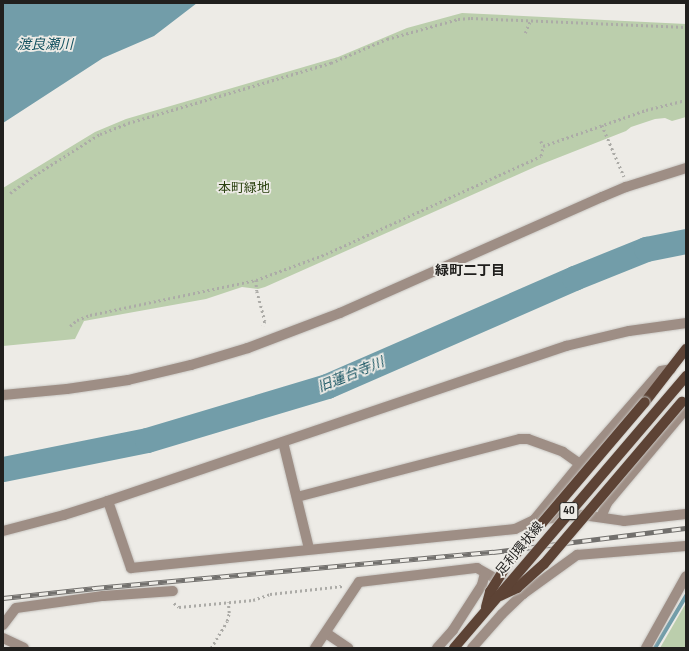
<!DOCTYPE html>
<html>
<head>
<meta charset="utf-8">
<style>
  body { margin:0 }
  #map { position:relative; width:689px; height:651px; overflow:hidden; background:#edebe6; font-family:"Sofia Sans Condensed","Noto Sans JP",sans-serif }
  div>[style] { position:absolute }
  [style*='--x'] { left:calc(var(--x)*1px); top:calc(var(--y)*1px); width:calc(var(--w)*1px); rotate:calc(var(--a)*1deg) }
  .green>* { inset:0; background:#bbceac }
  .water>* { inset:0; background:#729da9 }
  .stream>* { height:4px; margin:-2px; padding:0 2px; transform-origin:2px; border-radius:2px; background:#729da9 }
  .river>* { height:25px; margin:-12.5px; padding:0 12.5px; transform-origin:12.5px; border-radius:12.5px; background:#729da9 }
  .path>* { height:2.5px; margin-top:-1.25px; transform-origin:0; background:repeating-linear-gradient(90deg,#acaba7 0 2px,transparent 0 5px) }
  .roads { filter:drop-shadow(0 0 1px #c8c6c2) drop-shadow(0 0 1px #c8c6c2) }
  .minor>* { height:10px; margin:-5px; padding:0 5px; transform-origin:5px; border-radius:5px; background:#9e8e85 }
  .major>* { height:10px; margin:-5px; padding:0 5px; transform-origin:5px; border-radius:5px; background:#5d4335 }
  .rail>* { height:4.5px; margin-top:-2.25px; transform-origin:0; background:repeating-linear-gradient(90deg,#edebe6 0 9px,#72706d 0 18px); box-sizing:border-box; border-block:1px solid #72706d }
  .bridges { filter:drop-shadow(0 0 1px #c8c6c2) drop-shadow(0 0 1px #c8c6c2) }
  .major-bridge>* { height:10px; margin:-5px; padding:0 5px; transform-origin:5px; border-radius:5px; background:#5d4335 }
  span { translate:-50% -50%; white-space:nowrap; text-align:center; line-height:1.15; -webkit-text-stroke:3.5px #edebe6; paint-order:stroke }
  .shield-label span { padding:1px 3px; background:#edebe6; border:1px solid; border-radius:3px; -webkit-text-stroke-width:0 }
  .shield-label { font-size:12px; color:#21201e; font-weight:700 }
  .park-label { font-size:13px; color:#2b4210 }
  .street-label { font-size:13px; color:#21201e }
  .water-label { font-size:14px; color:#165361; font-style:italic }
  .neighbourhood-label { font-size:14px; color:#21201e; font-weight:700 }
  .frame { position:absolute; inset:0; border:4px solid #21201e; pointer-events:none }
</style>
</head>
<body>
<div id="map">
  <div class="green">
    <i style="clip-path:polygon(462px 13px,686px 24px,686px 117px,672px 121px,665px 118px,655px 119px,631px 127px,626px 131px,537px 166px,265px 287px,258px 289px,242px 287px,206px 299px,84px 321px,75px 339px,3px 346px,3px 188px,95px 132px,126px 119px,338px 57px,407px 28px)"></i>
    <i style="clip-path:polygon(686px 603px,686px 648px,660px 648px)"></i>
  </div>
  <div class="water">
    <i style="clip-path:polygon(3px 3px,197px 3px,154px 36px,103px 58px,3px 123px)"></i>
  </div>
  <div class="stream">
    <i style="--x:655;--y:648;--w:61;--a:-59.2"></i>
  </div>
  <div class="river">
    <i style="--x:3;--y:469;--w:147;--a:-11.4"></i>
    <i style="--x:147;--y:440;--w:188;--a:-16.7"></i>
    <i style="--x:327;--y:386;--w:270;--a:-23.6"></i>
    <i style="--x:574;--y:278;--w:78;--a:-21.9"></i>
    <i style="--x:646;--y:249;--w:41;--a:-11.3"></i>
  </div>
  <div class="path">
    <i style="--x:525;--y:33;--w:13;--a:-67"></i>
    <i style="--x:602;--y:125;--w:56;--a:66.7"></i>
    <i style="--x:541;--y:141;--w:5;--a:68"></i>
    <i style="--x:543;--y:146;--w:109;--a:-19.3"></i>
    <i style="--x:646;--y:110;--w:41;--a:-14"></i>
    <i style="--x:10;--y:193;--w:34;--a:-36"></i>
    <i style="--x:38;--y:173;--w:73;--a:-32.2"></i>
    <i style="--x:100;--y:134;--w:30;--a:-21"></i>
    <i style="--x:128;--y:123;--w:212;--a:-16.5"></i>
    <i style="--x:331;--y:63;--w:61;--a:-23.2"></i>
    <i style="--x:387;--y:39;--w:74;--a:-15.7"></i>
    <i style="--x:458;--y:19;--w:13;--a:-4"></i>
    <i style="--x:471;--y:18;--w:215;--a:2.4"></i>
    <i style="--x:256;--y:280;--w:11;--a:85"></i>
    <i style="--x:257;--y:291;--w:31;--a:75"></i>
    <i style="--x:265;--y:321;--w:5;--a:112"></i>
    <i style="--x:70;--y:326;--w:9;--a:-41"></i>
    <i style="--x:77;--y:320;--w:14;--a:-21"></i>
    <i style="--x:90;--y:315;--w:170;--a:-11.9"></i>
    <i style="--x:256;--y:280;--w:75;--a:-20.4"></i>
    <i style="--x:326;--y:254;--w:236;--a:-24.5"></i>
    <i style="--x:541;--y:156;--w:10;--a:-79"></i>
    <i style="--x:174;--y:603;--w:6;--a:39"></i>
    <i style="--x:179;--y:607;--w:74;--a:-5.4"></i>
    <i style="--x:253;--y:600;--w:18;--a:-19"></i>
    <i style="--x:270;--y:594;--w:73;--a:-6.3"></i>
    <i style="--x:211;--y:648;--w:31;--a:-59"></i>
    <i style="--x:227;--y:621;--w:8;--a:-76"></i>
    <i style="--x:229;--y:613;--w:11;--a:-95"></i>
  </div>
  <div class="roads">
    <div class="minor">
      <i style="--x:3;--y:395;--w:64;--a:-5.4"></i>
      <i style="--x:67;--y:389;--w:62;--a:-8.4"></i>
      <i style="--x:128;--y:380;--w:65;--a:-13.4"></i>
      <i style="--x:191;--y:365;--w:59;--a:-16.6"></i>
      <i style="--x:248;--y:348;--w:98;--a:-20.8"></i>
      <i style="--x:340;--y:313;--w:287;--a:-23.9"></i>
      <i style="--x:602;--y:197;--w:26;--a:-23"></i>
      <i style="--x:626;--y:187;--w:63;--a:-17.6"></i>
      <i style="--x:283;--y:442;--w:110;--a:76.3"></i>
      <i style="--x:580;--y:464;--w:123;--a:-48.9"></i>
      <i style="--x:661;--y:371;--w:10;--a:-11"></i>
      <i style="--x:297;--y:497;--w:230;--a:-14.6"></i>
      <i style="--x:520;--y:439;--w:8;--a:0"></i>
      <i style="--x:528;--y:439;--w:37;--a:20"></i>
      <i style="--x:563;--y:452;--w:21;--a:35"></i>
      <i style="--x:580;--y:464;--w:72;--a:129.4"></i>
      <i style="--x:108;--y:501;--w:71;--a:71.1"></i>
      <i style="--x:131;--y:568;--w:386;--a:-5.8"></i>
      <i style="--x:515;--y:529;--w:21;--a:-25"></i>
      <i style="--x:534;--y:520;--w:49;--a:-5.8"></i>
      <i style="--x:583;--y:515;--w:41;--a:8.3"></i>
      <i style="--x:624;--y:521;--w:62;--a:-6.4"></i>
      <i style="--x:601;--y:517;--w:15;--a:-67"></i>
      <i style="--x:607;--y:503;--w:123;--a:-50"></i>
      <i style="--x:3;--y:531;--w:63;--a:-14.7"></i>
      <i style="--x:64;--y:515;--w:46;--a:-17.7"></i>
      <i style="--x:108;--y:501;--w:484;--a:-18.7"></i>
      <i style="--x:566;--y:346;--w:65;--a:-13.4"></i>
      <i style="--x:629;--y:331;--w:58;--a:-8"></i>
      <i style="--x:3;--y:625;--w:21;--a:-53"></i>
      <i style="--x:16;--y:608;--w:88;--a:-7.9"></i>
      <i style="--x:103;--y:596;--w:70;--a:-4.1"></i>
      <i style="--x:326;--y:633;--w:27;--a:34"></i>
      <i style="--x:3;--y:638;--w:23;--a:25"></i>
      <i style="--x:315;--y:648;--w:79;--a:-56.3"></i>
      <i style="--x:359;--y:582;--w:119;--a:-6.8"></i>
      <i style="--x:477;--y:568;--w:53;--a:29.5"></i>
      <i style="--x:523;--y:594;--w:67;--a:-35.8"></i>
      <i style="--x:577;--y:555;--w:109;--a:-4.7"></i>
      <i style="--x:437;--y:648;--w:24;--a:-48"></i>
      <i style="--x:453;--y:630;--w:54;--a:-57.2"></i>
      <i style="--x:482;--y:585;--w:12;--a:-76"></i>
      <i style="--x:472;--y:648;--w:45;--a:-48.6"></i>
      <i style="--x:502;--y:614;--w:29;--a:-44"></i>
      <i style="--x:646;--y:648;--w:82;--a:-60.9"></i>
    </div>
    <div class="major">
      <i style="--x:645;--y:402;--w:67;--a:-52.3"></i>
    </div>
  </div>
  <div class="rail">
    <i style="--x:3;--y:598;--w:93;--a:-6.2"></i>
    <i style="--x:95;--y:588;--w:400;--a:-5.2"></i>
    <i style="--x:493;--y:552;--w:194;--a:-7.1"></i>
  </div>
  <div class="bridges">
    <div class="major-bridge">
      <i style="--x:500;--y:596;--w:19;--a:-25"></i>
      <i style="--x:517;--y:588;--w:36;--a:-42"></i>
      <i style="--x:544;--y:564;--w:213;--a:-49.6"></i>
      <i style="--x:486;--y:607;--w:16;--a:-75"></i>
      <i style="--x:490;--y:592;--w:34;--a:-58"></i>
      <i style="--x:508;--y:563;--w:211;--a:-49.6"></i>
      <i style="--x:454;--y:648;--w:358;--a:-49.5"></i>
    </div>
  </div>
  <div class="shield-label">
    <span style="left:569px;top:511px">40</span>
  </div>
  <div class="park-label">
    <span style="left:244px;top:188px">本町緑地</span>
  </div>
  <div class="street-label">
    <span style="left:520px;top:549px;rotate:-50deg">足利環状線</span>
  </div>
  <div class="water-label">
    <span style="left:45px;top:45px">渡良瀬川</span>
    <span style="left:351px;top:375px;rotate:-22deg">旧蓮台寺川</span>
  </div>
  <div class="neighbourhood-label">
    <span style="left:470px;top:271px">緑町二丁目</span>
  </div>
  <div class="frame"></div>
</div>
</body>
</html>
